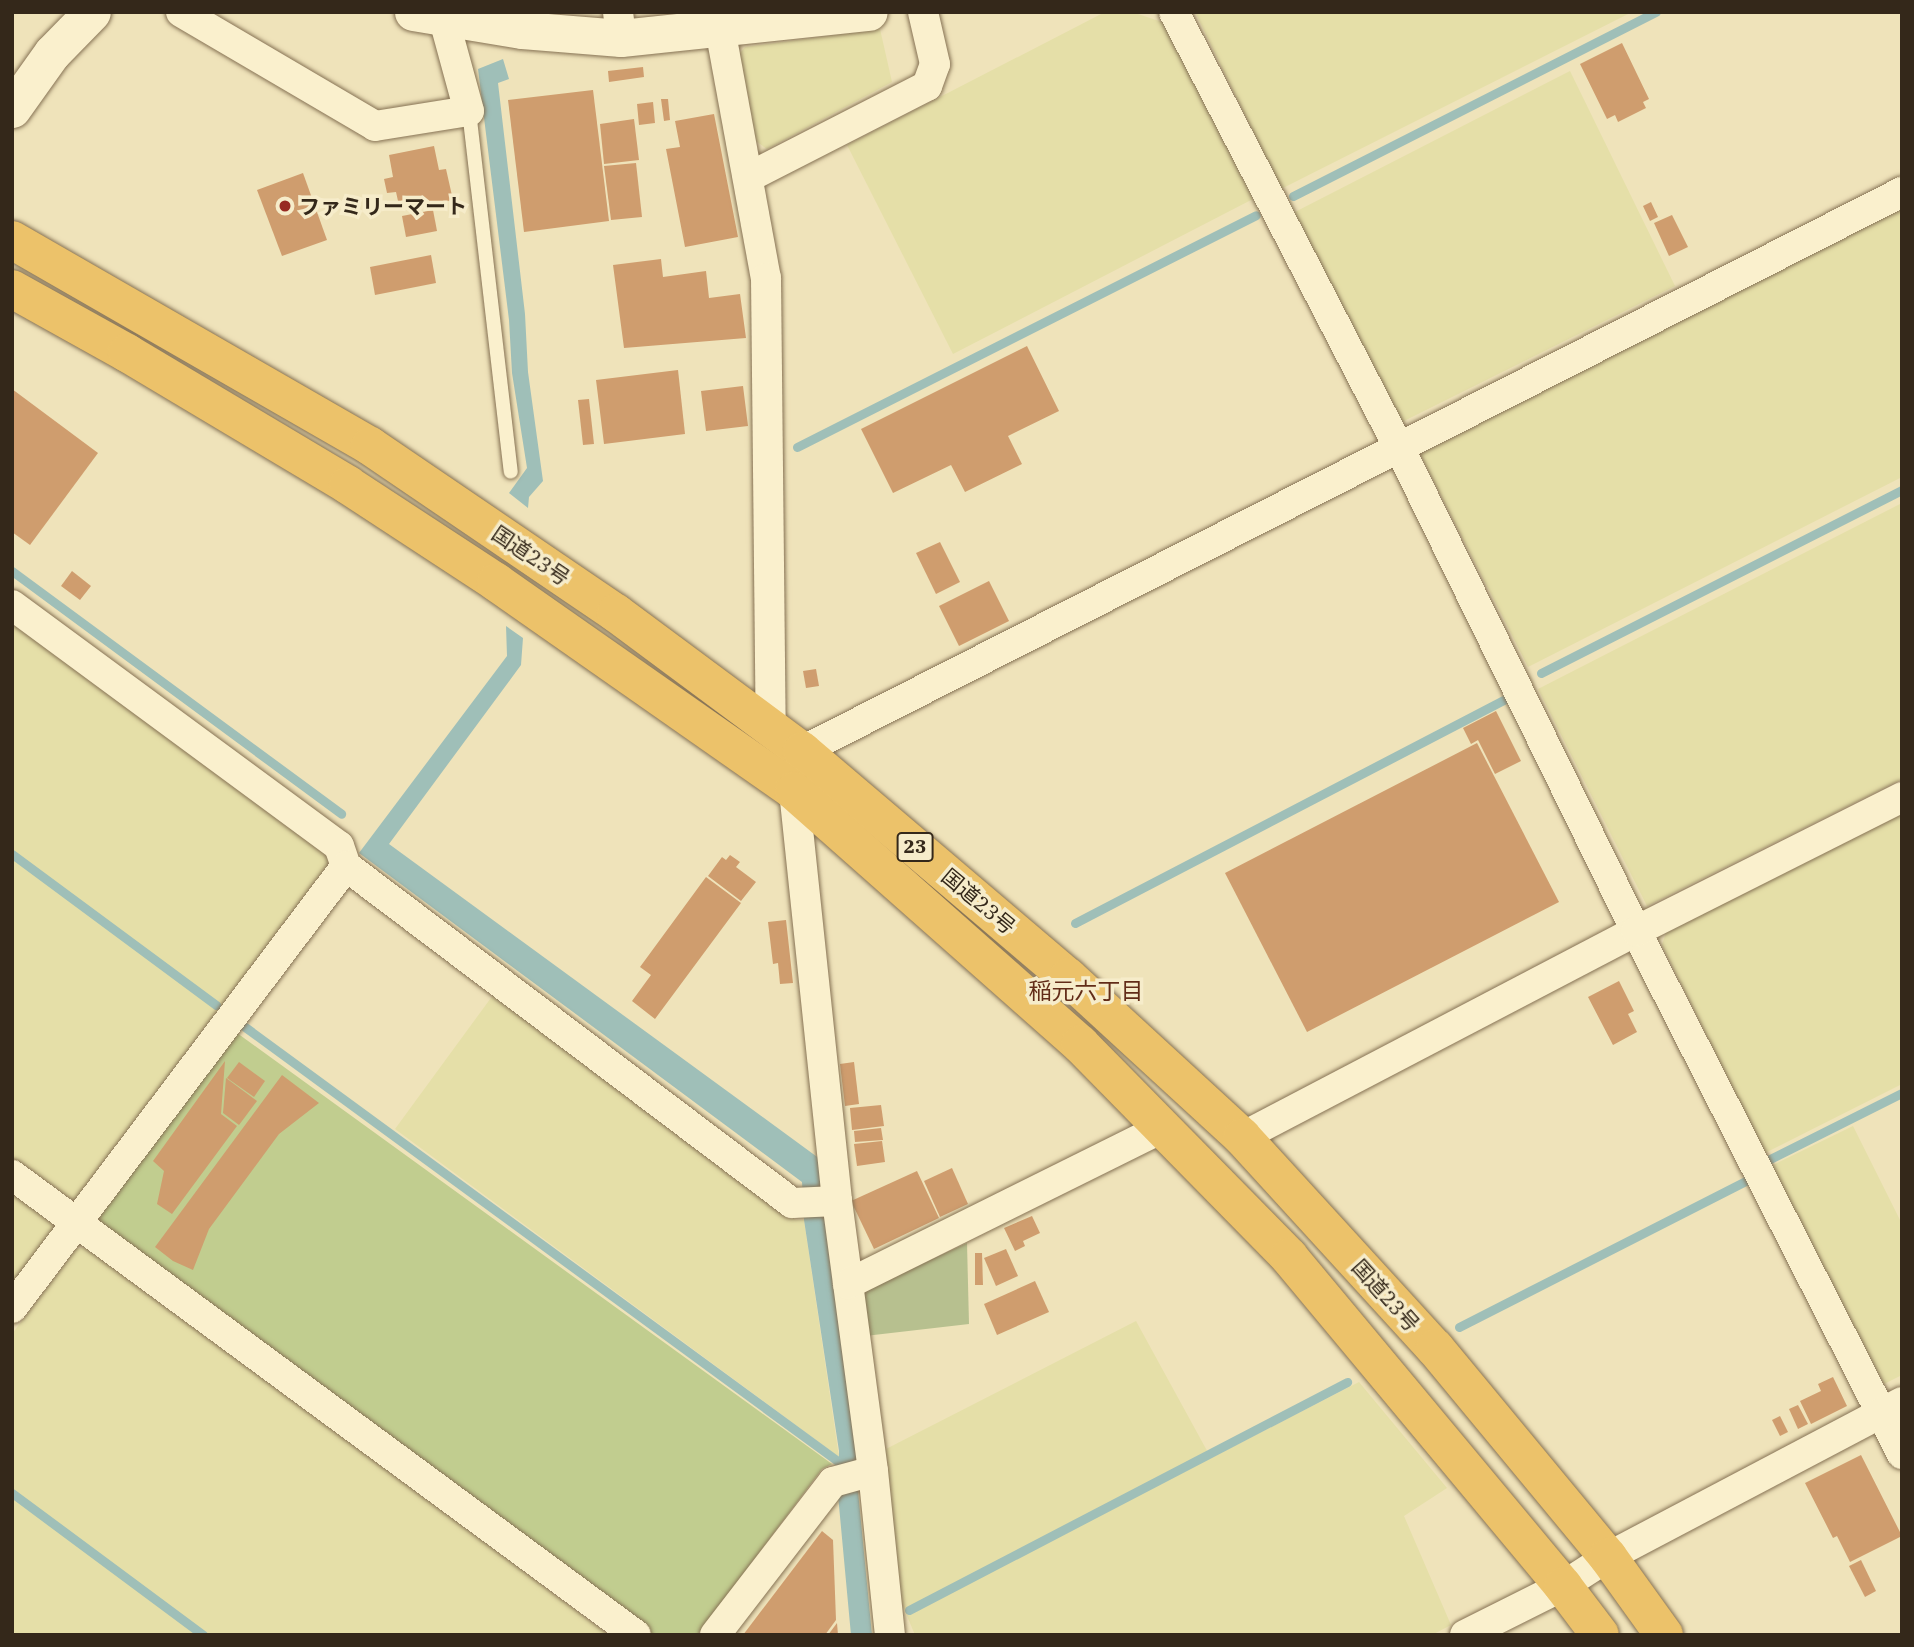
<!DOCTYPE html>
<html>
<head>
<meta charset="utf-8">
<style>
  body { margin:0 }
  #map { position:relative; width:1914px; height:1647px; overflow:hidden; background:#efe3ba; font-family:"IBM Plex Serif","Noto Sans JP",serif }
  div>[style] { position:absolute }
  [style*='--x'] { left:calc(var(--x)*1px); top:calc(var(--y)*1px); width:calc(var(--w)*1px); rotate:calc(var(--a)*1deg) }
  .farmland>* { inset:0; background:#e5dfa8 }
  .green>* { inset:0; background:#c1cd8f }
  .cemetery>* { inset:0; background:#b7c08f }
  .water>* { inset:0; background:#9fbfb8 }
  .stream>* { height:9px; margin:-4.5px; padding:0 4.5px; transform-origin:4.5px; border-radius:4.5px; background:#9fbfb8 }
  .building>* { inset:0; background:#cf9d6e }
  .roads { filter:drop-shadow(0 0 2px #867254) drop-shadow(0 0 2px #867254) }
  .service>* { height:14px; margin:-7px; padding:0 7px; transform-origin:7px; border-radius:7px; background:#faf0cd }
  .minor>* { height:30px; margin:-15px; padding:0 15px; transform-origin:15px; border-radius:15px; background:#faf0cd }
  .tertiary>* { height:37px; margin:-18.5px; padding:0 18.5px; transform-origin:18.5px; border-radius:18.5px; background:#faf0cd }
  .trunk>* { height:38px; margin:-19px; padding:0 19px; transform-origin:19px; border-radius:19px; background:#ecc26a }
  .dots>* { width:19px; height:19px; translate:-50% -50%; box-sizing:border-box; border:4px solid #f6ecca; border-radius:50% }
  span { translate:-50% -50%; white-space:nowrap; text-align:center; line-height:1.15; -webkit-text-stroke:7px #f6ecca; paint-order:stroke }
  .shield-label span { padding:2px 5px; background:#f6ecca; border:2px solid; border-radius:5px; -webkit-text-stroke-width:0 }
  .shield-label { font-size:19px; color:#34281a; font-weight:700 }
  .poi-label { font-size:21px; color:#34281a; font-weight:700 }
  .left { translate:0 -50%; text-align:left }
  .street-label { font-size:21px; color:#34281a }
  .neighbourhood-label { font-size:23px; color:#622c18 }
  .frame { position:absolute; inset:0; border:14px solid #34281a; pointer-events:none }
</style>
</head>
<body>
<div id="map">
  <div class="farmland">
    <i style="clip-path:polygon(1105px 12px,1132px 12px,1165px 23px,1253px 199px,953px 354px,847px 145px)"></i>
    <i style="clip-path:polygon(1195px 12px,1632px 12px,1281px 189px)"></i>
    <i style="clip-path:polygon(880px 29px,892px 82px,767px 149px,746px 134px,732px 63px,745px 47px)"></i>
    <i style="clip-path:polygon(1570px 71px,1675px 286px,1402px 422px,1293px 213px)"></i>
    <i style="clip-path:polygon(1902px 208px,1902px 477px,1528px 667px,1419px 452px)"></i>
    <i style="clip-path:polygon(1902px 503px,1902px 779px,1647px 906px,1538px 689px)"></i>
    <i style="clip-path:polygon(12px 615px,325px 847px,329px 863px,79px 1198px,71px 1201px,12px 1158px)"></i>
    <i style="clip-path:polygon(1902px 811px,1902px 1084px,1765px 1153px,1662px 945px,1667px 930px)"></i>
    <i style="clip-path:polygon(496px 991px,796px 1220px,804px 1220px,839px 1457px,395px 1129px)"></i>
    <i style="clip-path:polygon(1853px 1126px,1902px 1224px,1902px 1375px,1884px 1384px,1771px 1166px)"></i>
    <i style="clip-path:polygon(12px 1188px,54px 1220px,55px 1233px,12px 1290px)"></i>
    <i style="clip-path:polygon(90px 1247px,609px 1635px,12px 1635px,12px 1334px,76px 1249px)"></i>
    <i style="clip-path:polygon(1136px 1321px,1211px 1458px,1359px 1382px,1447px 1488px,1404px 1516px,1451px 1625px,1432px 1635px,915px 1635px,900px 1599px,884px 1450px)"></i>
  </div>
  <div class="green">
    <i style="clip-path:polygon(237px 1033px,832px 1464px,822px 1469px,697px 1635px,648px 1635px,102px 1226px,98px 1216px)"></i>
  </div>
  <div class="cemetery">
    <i style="clip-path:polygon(967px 1243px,969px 1324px,865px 1336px,861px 1292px)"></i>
  </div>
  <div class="water">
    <i style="clip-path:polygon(503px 59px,509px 79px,498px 83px,525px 314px,528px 372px,543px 481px,529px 497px,528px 508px,509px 493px,527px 468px,512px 373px,509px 320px,478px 69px)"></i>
    <i style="clip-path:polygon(506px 626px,523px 638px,521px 665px,389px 844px,820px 1159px,863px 1457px,858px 1491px,872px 1635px,851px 1635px,838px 1495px,839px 1451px,804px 1220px,802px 1182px,359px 853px,507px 656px)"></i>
  </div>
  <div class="stream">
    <i style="--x:1293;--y:196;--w:407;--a:-26.9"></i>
    <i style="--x:797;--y:447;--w:514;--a:-26.81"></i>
    <i style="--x:12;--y:571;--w:409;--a:36.4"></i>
    <i style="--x:1541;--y:673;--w:405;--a:-26.9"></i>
    <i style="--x:12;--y:854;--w:254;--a:36.5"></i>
    <i style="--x:1075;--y:923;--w:483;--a:-27.5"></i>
    <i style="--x:245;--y:1027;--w:736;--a:36.22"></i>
    <i style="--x:1768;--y:1160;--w:150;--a:-26.6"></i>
    <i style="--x:1459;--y:1327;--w:326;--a:-27"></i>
    <i style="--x:12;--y:1493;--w:238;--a:36.6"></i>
    <i style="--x:909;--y:1610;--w:494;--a:-27.5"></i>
  </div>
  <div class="building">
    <i style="clip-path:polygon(1622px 43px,1649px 99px,1643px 102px,1646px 108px,1618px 122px,1615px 115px,1607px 119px,1580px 64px)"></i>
    <i style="clip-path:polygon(643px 67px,644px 77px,609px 82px,608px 71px)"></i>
    <i style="clip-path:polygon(593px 90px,609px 221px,524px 232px,508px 100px)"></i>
    <i style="clip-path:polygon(661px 99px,668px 99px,670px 120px,664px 121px)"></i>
    <i style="clip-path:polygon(653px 102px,655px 123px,639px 125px,637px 104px)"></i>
    <i style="clip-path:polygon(714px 114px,738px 237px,685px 247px,666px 149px,680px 147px,675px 121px)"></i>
    <i style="clip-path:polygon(634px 119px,639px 160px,604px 164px,600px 124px)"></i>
    <i style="clip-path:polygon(434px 146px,439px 170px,446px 169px,453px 200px,400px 210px,396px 192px,387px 193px,384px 179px,393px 177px,389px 155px)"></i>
    <i style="clip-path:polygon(636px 163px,642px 217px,611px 220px,604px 166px)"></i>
    <i style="clip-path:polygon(303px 173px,327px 240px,282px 256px,257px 190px)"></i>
    <i style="clip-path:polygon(1651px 202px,1658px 217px,1650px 221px,1643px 206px)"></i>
    <i style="clip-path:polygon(433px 210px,437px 231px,406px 237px,402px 216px)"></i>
    <i style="clip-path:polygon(1672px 215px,1688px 247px,1669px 256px,1654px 223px)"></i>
    <i style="clip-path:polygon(431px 255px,436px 283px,375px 295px,370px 267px)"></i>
    <i style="clip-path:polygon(661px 259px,663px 277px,706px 271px,709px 298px,740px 294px,746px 338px,624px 348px,613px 265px)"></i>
    <i style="clip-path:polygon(1027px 346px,1059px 411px,1008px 436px,1022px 464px,965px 492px,951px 465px,893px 493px,861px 429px)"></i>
    <i style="clip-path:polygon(678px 370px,685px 434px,604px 444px,596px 380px)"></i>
    <i style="clip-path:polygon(743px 386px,748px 426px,706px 431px,701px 391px)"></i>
    <i style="clip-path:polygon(12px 389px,98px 453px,30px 545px,12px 532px)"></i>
    <i style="clip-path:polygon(589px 399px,594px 444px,583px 445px,578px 400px)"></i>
    <i style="clip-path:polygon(940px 542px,960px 582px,936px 594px,916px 553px)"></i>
    <i style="clip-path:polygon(72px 571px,91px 586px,80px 600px,61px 586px)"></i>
    <i style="clip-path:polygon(989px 581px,1009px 621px,959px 646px,939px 606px)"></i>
    <i style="clip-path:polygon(816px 669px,819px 686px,806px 688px,803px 671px)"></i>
    <i style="clip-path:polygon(1496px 711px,1521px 761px,1495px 774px,1478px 740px,1471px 744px,1463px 728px)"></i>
    <i style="clip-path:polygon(1477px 743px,1559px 902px,1307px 1032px,1225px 873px)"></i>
    <i style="clip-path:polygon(730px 855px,740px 862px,736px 867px,756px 882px,741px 901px,708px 876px,722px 857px,726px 860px)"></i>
    <i style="clip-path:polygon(706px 877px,741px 903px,655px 1019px,632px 1001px,651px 975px,640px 967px)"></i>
    <i style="clip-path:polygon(786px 920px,793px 983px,780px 984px,778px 963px,773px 964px,768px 922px)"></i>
    <i style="clip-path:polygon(1619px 981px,1634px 1011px,1628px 1014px,1637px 1032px,1613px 1045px,1588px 997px)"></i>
    <i style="clip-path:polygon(225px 1061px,221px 1114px,237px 1126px,172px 1214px,157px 1204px,164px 1171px,153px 1161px)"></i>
    <i style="clip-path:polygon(239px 1062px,265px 1081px,254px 1097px,227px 1078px)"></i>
    <i style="clip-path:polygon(854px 1062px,859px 1104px,845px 1106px,840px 1064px)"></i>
    <i style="clip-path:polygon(282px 1075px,319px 1103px,279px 1134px,209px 1229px,193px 1270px,173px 1261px,155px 1247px)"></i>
    <i style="clip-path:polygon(226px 1078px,257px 1101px,239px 1125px,223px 1113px)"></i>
    <i style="clip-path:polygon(881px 1105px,884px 1126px,852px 1130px,850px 1108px)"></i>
    <i style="clip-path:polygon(881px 1128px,883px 1140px,855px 1142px,854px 1131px)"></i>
    <i style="clip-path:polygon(882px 1141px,885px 1162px,857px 1166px,854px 1144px)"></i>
    <i style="clip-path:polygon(952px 1168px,968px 1204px,940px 1217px,924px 1181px)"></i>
    <i style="clip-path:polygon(917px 1171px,939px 1218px,874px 1249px,851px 1201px)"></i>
    <i style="clip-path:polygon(1032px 1216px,1040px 1233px,1023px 1241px,1025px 1246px,1015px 1251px,1004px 1228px)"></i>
    <i style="clip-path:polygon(1006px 1249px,1018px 1276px,996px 1286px,984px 1258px)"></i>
    <i style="clip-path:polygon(975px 1253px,982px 1253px,983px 1285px,975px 1285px)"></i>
    <i style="clip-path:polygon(1035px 1281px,1049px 1312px,997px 1335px,984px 1304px)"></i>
    <i style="clip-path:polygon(1833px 1377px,1847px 1406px,1811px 1424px,1800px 1401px,1821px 1391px,1818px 1384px)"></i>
    <i style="clip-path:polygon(1798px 1405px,1808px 1424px,1798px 1429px,1789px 1409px)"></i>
    <i style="clip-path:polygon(1780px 1416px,1788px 1432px,1780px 1436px,1772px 1420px)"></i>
    <i style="clip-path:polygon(1861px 1455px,1902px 1536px,1850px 1562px,1837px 1536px,1833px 1538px,1805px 1483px)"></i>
    <i style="clip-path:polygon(822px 1531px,833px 1540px,836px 1620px,825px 1635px,743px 1635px)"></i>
    <i style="clip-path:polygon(1861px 1560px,1876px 1591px,1865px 1597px,1849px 1566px)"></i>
    <i style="clip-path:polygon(837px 1623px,838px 1635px,828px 1635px)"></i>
  </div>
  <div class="roads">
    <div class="service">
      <i style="--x:469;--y:111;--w:363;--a:83.4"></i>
    </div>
    <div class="minor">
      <i style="--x:181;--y:12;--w:225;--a:30.4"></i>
      <i style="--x:375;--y:126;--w:95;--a:-9.1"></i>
      <i style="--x:469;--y:111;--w:103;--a:-105.3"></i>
      <i style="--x:618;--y:12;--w:26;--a:83"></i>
      <i style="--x:717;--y:12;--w:270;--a:79.6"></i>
      <i style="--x:766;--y:278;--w:449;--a:89.4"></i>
      <i style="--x:1174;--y:12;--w:492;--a:62.7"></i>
      <i style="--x:1400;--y:449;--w:537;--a:63.91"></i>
      <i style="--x:1636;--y:931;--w:587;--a:63.04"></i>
      <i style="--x:749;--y:177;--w:200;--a:-27.1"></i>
      <i style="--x:927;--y:86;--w:23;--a:-70"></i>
      <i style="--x:935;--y:64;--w:53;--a:-103"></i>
      <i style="--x:12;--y:605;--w:406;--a:36.4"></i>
      <i style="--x:339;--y:846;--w:21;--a:71"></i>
      <i style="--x:346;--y:866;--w:559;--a:37.07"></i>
      <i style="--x:792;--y:1203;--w:45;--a:-2.5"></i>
      <i style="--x:802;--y:751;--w:1234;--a:-26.94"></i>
      <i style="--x:794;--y:791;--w:412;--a:84"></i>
      <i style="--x:837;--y:1201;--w:272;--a:82.4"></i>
      <i style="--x:873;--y:1471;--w:165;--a:84.1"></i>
      <i style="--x:1242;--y:1137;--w:445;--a:-27.6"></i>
      <i style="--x:1636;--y:931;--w:298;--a:-26.7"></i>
      <i style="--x:12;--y:1175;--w:775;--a:36.4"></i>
      <i style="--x:848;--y:1284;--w:351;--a:-26.4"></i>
      <i style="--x:12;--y:1308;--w:554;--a:-52.92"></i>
      <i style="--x:715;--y:1635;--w:193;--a:-52.4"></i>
      <i style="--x:833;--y:1482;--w:41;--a:-15.4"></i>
      <i style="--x:1465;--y:1635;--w:110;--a:-26.6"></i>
      <i style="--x:1563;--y:1586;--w:54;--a:-32.8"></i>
      <i style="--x:1608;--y:1557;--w:332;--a:-27.8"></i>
    </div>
    <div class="tertiary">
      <i style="--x:413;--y:12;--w:110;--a:9.4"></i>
      <i style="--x:522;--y:30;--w:99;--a:4.6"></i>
      <i style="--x:621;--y:38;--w:249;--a:-6"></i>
      <i style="--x:12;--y:109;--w:69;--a:-54.5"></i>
      <i style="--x:52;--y:53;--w:57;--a:-45.7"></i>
    </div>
    <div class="trunk">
      <i style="--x:12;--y:240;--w:413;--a:29.9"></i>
      <i style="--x:370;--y:446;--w:297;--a:34.2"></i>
      <i style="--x:616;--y:613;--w:232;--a:36.6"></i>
      <i style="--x:802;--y:751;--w:349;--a:40.4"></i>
      <i style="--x:1068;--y:977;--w:236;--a:42.6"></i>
      <i style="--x:1242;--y:1137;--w:286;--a:47.6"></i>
      <i style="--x:1435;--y:1348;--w:271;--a:50.4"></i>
      <i style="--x:1608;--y:1557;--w:96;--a:54.3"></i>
      <i style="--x:12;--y:289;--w:132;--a:29.1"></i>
      <i style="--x:127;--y:353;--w:257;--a:30.8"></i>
      <i style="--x:348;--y:485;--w:177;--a:33.2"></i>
      <i style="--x:496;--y:582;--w:364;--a:35"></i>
      <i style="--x:794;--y:791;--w:382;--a:41.5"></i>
      <i style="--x:1080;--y:1044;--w:298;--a:45.5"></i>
      <i style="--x:1289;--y:1257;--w:428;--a:50.2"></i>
      <i style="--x:1563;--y:1586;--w:61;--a:52.9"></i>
    </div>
  </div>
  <div class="dots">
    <i style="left:285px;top:206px;background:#972a22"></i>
  </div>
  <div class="shield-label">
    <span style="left:915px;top:847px">23</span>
  </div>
  <div class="poi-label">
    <span class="left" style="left:299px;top:206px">ファミリーマート</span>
  </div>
  <div class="street-label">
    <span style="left:531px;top:555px;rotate:34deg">国道23号</span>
    <span style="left:979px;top:901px;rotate:40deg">国道23号</span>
    <span style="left:1386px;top:1295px;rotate:48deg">国道23号</span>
  </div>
  <div class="neighbourhood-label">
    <span style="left:1086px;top:990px">稲元六丁目</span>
  </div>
  <div class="frame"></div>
</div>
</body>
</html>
